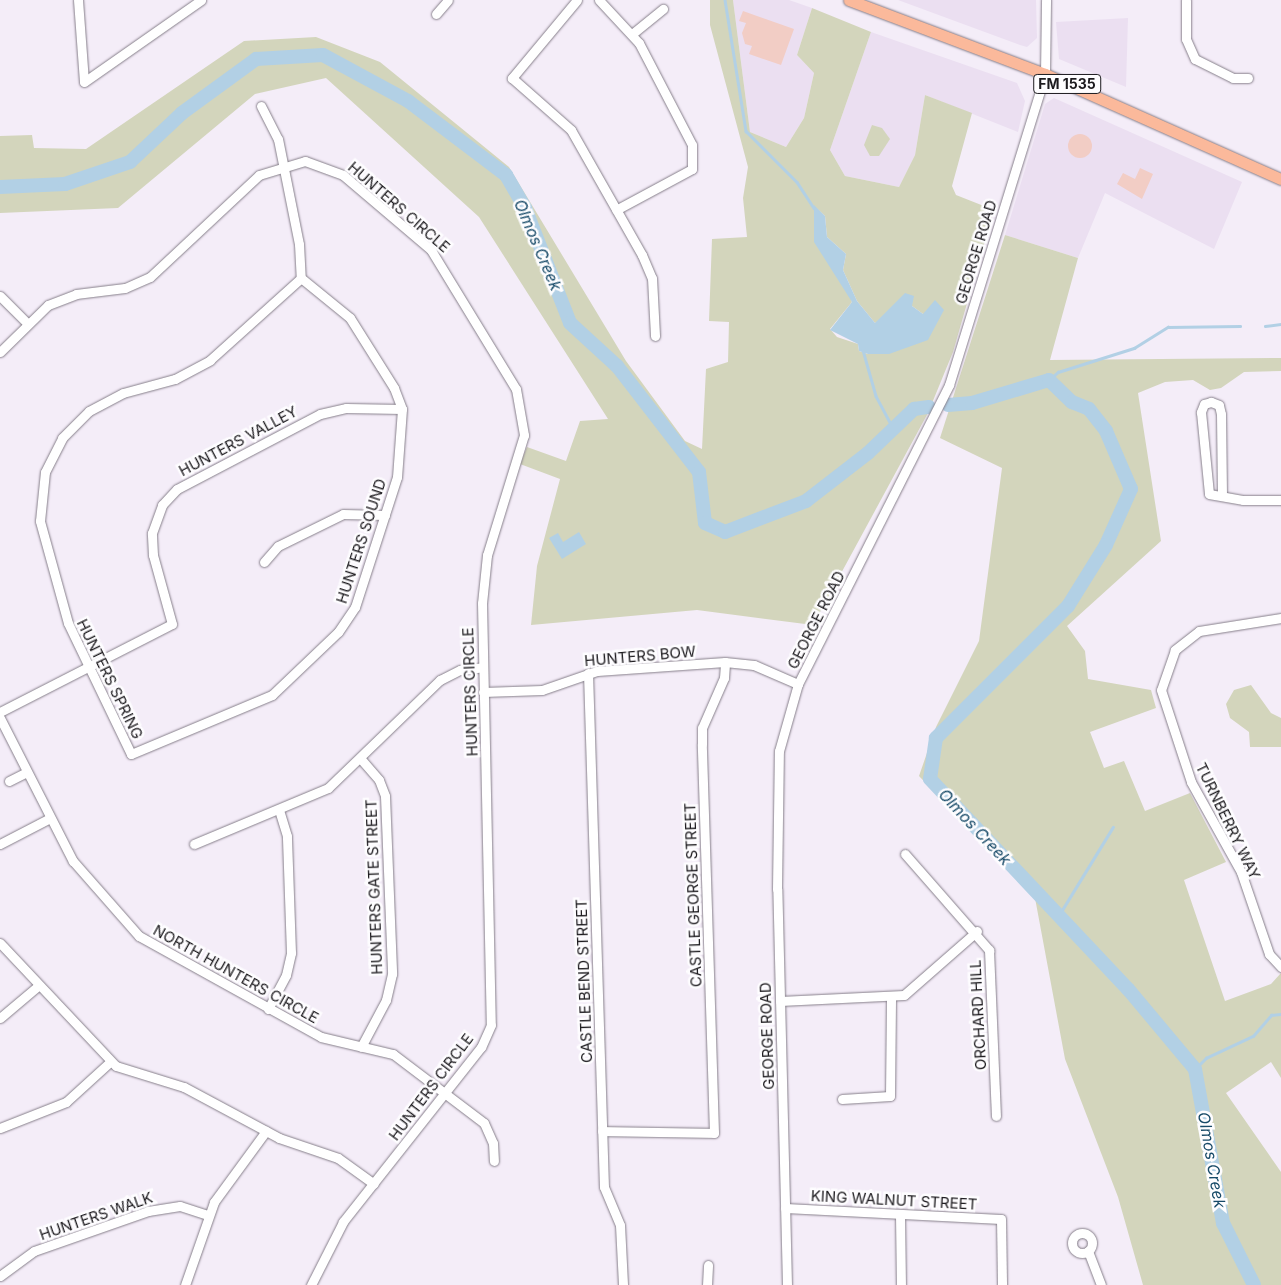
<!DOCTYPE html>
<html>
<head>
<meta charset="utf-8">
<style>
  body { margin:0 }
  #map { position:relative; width:1281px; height:1285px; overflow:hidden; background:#f4edf8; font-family:Inter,sans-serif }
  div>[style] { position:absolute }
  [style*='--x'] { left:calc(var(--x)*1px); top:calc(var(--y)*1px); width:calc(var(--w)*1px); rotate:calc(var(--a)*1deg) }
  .built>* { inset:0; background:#ebdff1 }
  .green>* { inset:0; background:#d3d5bc }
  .water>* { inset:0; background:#b2d0e5 }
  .stream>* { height:2.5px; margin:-1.25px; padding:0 1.25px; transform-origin:1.25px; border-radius:1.25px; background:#b2d0e5 }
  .river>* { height:14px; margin:-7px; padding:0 7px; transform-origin:7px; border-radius:7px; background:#b2d0e5 }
  .building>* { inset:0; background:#f2cdc5 }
  .round { border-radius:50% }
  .roads { filter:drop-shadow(0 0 1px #867f8a) drop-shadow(0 0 1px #867f8a) }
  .minor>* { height:9px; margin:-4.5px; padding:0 4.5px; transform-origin:4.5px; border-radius:4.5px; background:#fff }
  .minor>.ring { margin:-4.5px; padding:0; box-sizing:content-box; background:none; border:9px solid #fff; border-radius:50% }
  .major>* { height:11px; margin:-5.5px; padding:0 5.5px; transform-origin:5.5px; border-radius:5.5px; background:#fbb99b }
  span { translate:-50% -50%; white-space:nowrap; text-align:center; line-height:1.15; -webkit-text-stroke:5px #fefdff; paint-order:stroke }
  .shield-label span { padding:1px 4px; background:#fefdff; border:1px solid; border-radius:4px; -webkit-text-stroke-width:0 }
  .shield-label { font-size:14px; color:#1c1a1e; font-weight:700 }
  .street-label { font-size:15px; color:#1c1a1e }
  .water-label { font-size:16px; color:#164967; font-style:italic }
</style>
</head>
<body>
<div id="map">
  <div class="built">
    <i style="clip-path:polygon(733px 0,789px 0,812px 8px,797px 55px,814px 73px,804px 118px,786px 147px,750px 132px)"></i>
    <i style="clip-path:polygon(898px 0,1036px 0,1037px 38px,1027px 47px,1020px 45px)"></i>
    <i style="clip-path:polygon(1128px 18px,1126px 87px,1059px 59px,1056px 22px)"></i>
    <i style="clip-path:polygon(871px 32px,1017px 83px,1025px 101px,1018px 132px,925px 95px,915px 155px,899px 187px,845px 176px,830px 150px)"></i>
    <i style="clip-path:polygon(1054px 98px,1242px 182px,1214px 249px,1105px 193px,1078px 258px,1005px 235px,1045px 104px)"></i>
  </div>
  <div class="green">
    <i style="clip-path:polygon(evenodd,710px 0,733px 0,750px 132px,786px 147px,804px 118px,814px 73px,797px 55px,812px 8px,871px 32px,830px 150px,845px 176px,899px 187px,915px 155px,925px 95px,972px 113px,952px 186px,956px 195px,994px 210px,953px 352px,928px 413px,813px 625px,697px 610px,531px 625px,537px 566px,560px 479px,520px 464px,527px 447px,566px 461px,580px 421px,608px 419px,479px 217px,326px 78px,255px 94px,118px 208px,0 213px,0 136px,32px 135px,34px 148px,86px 149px,244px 41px,316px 37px,380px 62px,509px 167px,626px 361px,685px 441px,702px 449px,706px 369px,728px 362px,729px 322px,709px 321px,712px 239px,747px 237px,743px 198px,748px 167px,710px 25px,710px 0,814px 206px,825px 216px,827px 237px,846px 254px,843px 270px,857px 301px,875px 323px,912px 306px,923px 314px,868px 354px,859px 351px,858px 344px,837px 337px,830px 329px,852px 302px,814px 206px)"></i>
    <i style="clip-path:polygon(872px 125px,882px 128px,890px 139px,879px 156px,870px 156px,864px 145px)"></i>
    <i style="clip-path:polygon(1005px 235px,1078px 258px,1050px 360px,1281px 358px,1281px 371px,1244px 372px,1221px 388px,1210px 390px,1193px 380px,1165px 382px,1138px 393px,1161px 541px,1067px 626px,1085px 651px,1088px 679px,1151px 690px,1156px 708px,1090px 732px,1104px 768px,1124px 761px,1145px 811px,1190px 793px,1226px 862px,1184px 880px,1225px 1001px,1271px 984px,1281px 973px,1281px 1078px,1271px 1062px,1226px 1093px,1281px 1172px,1281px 1285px,1143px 1285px,1118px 1197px,1065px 1059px,1035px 898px,919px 776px,936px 727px,979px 641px,1002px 468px,940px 438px)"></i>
    <i style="clip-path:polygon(1251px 685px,1271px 713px,1281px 718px,1281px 747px,1250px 747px,1249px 732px,1230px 718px,1226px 704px,1234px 690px)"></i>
  </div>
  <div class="water">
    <i style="clip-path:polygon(814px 205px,825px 216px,827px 237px,846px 254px,843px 270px,857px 301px,875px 323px,905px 293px,914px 296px,912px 306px,923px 314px,935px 300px,944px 310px,928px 340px,889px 354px,868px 354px,859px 351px,858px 344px,830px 330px,852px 302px,814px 242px)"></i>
    <i style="clip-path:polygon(579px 532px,586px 544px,562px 559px,549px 538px,558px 533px,563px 542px)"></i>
  </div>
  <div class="stream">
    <i style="--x:725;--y:0;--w:133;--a:80.9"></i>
    <i style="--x:746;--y:131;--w:72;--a:45"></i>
    <i style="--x:797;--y:182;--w:31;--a:57"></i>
    <i style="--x:1265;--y:326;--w:16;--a:-7"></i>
    <i style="--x:863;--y:350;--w:48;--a:74.2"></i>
    <i style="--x:876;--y:396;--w:34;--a:62"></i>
    <i style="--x:1049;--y:380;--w:12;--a:-42"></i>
    <i style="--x:1058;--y:372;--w:80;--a:-17.5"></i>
    <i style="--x:1134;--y:348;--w:40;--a:-32"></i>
    <i style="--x:1168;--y:327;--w:72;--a:-0.8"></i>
    <i style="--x:1059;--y:915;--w:103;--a:-58.5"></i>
    <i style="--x:1195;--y:1069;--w:16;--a:-45"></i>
    <i style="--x:1206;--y:1058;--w:52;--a:-25.1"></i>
    <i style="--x:1253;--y:1036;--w:28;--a:-49"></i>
    <i style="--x:1271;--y:1015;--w:10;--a:-6"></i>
  </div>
  <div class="river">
    <i style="--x:0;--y:187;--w:65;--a:-2.6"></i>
    <i style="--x:65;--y:184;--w:69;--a:-18.7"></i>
    <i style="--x:130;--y:162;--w:71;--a:-43.3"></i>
    <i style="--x:182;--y:113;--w:92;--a:-36.1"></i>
    <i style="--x:256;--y:59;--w:67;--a:-3.4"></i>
    <i style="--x:323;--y:55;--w:97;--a:28.4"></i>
    <i style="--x:408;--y:101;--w:123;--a:37.1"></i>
    <i style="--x:506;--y:175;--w:38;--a:60"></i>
    <i style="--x:525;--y:208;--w:123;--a:68.6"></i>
    <i style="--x:570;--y:323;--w:64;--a:42.5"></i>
    <i style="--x:617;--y:366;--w:134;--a:52.3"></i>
    <i style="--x:699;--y:472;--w:51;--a:83.3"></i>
    <i style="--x:705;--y:523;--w:22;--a:24"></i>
    <i style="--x:725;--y:532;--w:87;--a:-20.9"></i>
    <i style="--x:806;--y:501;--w:78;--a:-37.7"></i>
    <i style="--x:868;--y:453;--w:64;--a:-43.7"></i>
    <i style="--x:914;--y:409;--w:15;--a:-8"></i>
    <i style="--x:948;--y:405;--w:24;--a:-5"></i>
    <i style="--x:972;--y:403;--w:80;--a:-16.6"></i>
    <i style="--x:1049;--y:380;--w:32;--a:44"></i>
    <i style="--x:1072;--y:402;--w:18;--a:22"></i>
    <i style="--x:1089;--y:409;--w:28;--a:52"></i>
    <i style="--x:1106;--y:431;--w:63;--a:66.7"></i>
    <i style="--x:1131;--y:489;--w:61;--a:114.1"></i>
    <i style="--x:1106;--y:545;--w:72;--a:121.9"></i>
    <i style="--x:1068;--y:606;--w:187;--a:135"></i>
    <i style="--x:936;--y:738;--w:41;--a:98.3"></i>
    <i style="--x:930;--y:779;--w:289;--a:46.7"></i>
    <i style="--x:1128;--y:989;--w:104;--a:50.1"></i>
    <i style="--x:1195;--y:1069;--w:157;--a:79.7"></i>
    <i style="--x:1223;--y:1223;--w:69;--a:63.4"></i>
  </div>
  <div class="building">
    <i style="clip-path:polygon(743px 11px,794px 29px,781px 65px,749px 54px,752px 46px,745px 44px,742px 33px,746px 23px,739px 21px)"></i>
    <i class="round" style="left:1068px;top:134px;width:24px;height:24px"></i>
    <i style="clip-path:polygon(1140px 168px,1153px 174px,1142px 199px,1117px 184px,1123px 173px,1135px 179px)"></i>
  </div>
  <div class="roads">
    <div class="minor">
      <i style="--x:78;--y:0;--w:82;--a:85.8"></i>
      <i style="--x:84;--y:82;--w:143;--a:-35"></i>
      <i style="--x:577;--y:0;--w:102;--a:129.8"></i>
      <i style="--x:512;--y:78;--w:79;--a:41.4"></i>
      <i style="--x:571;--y:130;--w:144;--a:60.4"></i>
      <i style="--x:642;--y:255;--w:25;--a:67"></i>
      <i style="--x:652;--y:278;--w:58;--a:87"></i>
      <i style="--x:599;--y:0;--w:59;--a:47.1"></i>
      <i style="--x:639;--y:43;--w:115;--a:62.5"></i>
      <i style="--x:692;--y:145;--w:24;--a:90"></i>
      <i style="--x:692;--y:169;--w:86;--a:151.7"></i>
      <i style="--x:1186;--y:0;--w:39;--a:90"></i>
      <i style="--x:1186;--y:39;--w:22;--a:66"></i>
      <i style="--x:1195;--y:59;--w:42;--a:26.6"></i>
      <i style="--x:1233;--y:78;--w:15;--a:0"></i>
      <i style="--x:436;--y:14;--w:18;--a:-49"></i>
      <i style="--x:632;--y:34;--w:40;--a:-39"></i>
      <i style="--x:261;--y:106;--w:37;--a:63"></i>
      <i style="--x:278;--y:139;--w:107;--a:78.7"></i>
      <i style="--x:299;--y:244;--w:34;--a:87"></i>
      <i style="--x:301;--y:278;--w:63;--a:39.2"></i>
      <i style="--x:350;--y:318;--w:83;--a:57.8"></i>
      <i style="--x:394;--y:388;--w:22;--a:69"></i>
      <i style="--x:402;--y:409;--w:68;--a:94.2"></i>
      <i style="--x:397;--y:477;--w:137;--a:107.9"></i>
      <i style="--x:355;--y:607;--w:30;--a:124"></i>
      <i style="--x:338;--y:632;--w:91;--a:136.3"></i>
      <i style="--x:272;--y:695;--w:153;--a:157.3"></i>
      <i style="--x:131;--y:754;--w:145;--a:-115.7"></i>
      <i style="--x:68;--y:623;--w:106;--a:-105.4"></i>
      <i style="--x:40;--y:521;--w:49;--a:-84.2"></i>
      <i style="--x:45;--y:472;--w:38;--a:-63"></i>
      <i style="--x:62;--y:438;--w:38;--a:-45"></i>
      <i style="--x:89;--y:411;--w:38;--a:-28"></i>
      <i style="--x:123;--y:393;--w:54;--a:-15.1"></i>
      <i style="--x:175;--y:379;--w:40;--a:-28"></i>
      <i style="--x:210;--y:360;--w:122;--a:-42"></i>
      <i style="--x:0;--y:296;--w:37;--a:45"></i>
      <i style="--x:0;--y:352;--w:67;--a:-44.4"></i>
      <i style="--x:48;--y:305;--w:30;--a:-21"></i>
      <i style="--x:76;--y:294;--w:49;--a:-7"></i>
      <i style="--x:125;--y:288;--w:27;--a:-24"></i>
      <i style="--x:150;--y:277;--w:149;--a:-43.1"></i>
      <i style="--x:259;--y:175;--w:48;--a:-16.9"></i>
      <i style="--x:305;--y:161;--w:40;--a:20.2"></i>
      <i style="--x:343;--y:175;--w:116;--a:40.4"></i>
      <i style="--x:431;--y:250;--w:163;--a:58.6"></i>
      <i style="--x:516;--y:389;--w:47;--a:80.1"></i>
      <i style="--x:524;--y:435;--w:126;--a:107.1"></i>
      <i style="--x:487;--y:555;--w:48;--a:95.9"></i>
      <i style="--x:482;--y:603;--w:422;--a:88.8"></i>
      <i style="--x:491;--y:1025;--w:24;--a:114"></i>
      <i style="--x:481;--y:1047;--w:223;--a:128.3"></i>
      <i style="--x:343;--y:1222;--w:71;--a:116.9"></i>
      <i style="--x:1222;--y:496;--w:82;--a:-90.7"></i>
      <i style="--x:1221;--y:414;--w:9;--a:-103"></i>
      <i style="--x:1219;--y:405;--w:9;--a:-159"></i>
      <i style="--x:1211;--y:402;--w:7;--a:164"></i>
      <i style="--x:1204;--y:404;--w:9;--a:111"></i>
      <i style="--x:1201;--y:412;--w:82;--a:84.4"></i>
      <i style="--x:1209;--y:494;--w:35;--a:10"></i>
      <i style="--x:1243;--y:500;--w:38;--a:0"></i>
      <i style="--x:264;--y:562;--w:21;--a:-49"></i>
      <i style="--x:278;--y:546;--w:72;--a:-26.2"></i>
      <i style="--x:343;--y:514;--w:42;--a:1.4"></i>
      <i style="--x:1281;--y:618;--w:83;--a:171"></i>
      <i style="--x:1199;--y:631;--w:31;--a:142"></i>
      <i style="--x:1175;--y:650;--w:42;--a:109.3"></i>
      <i style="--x:1161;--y:690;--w:97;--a:71.9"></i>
      <i style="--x:1191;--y:782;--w:103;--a:60.9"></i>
      <i style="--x:1241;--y:872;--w:87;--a:71.1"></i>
      <i style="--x:1269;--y:954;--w:18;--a:47"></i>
      <i style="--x:588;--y:673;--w:514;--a:88.22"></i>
      <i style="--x:604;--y:1187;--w:41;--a:67.2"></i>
      <i style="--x:620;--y:1225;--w:60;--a:87.1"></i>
      <i style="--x:483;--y:692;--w:59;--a:-1.9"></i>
      <i style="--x:542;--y:690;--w:58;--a:-19.1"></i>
      <i style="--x:597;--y:671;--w:128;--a:-4"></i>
      <i style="--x:725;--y:662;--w:29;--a:6"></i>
      <i style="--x:754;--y:665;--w:48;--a:23.4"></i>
      <i style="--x:0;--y:712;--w:193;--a:-27.1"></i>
      <i style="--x:172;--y:624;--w:72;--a:-105.4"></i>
      <i style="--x:153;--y:555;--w:22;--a:-93"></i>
      <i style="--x:152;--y:533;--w:30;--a:-70"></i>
      <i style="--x:162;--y:505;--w:22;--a:-47"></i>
      <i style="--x:177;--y:489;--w:161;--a:-27.7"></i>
      <i style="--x:320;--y:414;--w:27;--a:-13"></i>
      <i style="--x:346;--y:408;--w:56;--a:1"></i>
      <i style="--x:0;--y:718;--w:161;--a:63"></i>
      <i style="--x:73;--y:861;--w:100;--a:48.7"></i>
      <i style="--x:139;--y:936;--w:208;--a:29"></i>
      <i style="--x:321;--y:1037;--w:74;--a:13.3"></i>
      <i style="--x:393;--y:1054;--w:114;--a:37.2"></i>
      <i style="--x:484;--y:1123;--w:22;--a:66"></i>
      <i style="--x:493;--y:1143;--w:18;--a:87"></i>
      <i style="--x:360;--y:758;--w:29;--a:49"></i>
      <i style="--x:379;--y:780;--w:17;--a:69"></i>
      <i style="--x:385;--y:796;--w:178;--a:87.7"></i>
      <i style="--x:392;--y:974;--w:27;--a:103"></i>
      <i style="--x:386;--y:1000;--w:53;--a:118"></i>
      <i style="--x:9;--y:781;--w:20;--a:-27"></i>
      <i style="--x:0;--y:844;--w:56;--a:-27.5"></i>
      <i style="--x:194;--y:844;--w:145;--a:-22.7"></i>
      <i style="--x:328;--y:788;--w:156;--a:-44"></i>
      <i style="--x:440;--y:680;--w:22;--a:-27"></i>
      <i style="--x:460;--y:670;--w:23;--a:-7"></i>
      <i style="--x:905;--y:854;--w:128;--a:48.8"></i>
      <i style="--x:989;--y:950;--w:166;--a:87.6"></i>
      <i style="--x:0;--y:943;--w:169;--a:46.7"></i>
      <i style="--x:116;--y:1066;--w:71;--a:17.2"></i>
      <i style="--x:184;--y:1087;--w:108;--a:28.2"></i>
      <i style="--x:279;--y:1138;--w:62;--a:18.7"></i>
      <i style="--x:338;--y:1158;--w:44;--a:35.8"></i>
      <i style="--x:780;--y:1001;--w:124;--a:-2.8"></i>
      <i style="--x:904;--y:995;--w:97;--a:-41.2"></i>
      <i style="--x:268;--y:1009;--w:38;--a:-62"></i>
      <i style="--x:286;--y:975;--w:23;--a:-77"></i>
      <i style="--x:291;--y:953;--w:117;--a:-92"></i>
      <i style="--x:287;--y:836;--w:28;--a:-107"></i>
      <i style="--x:0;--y:1018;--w:51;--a:-40.2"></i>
      <i style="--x:842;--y:1099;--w:48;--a:-3.6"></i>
      <i style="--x:890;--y:1096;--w:98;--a:-89.4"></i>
      <i style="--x:0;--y:1128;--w:71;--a:-21.5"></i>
      <i style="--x:66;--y:1102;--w:59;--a:-42.3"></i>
      <i style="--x:602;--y:1131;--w:112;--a:1"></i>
      <i style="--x:714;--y:1133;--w:389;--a:-91.8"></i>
      <i style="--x:702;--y:744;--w:16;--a:-90"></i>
      <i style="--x:702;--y:728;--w:55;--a:-66.3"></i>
      <i style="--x:724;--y:678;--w:16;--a:-86"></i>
      <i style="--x:785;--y:1208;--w:216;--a:2.9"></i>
      <i style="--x:1001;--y:1219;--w:66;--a:89.1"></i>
      <i style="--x:900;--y:1215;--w:70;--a:89.2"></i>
      <i class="ring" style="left:1072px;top:1233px;width:11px;height:11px"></i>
      <i style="--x:1088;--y:1251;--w:36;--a:69"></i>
      <i style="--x:0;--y:1276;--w:42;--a:-36.3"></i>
      <i style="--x:34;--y:1251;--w:121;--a:-19.3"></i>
      <i style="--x:148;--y:1211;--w:32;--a:-9"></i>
      <i style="--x:180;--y:1206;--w:29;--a:18"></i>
      <i style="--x:185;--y:1285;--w:88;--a:-70.7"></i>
      <i style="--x:214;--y:1202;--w:88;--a:-53.8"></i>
      <i style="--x:707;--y:1285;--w:20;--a:-87"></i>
      <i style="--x:787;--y:1285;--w:396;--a:-91.4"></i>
      <i style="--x:777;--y:889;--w:138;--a:-89.2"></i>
      <i style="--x:779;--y:751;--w:70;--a:-74.2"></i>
      <i style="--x:798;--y:684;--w:335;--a:-63.2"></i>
      <i style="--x:949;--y:385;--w:325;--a:-72.8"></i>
      <i style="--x:1045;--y:74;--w:74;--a:-89.2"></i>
    </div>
    <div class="major">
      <i style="--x:849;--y:0;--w:210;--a:20.7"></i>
      <i style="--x:1045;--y:74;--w:258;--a:24"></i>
    </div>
  </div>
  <div class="shield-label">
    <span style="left:1067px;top:84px">FM 1535</span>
  </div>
  <div class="street-label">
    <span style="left:399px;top:207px;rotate:41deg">HUNTERS CIRCLE</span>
    <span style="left:976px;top:252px;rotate:-73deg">GEORGE ROAD</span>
    <span style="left:238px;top:441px;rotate:-28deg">HUNTERS VALLEY</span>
    <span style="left:361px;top:541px;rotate:-72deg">HUNTERS SOUND</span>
    <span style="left:816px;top:620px;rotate:-63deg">GEORGE ROAD</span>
    <span style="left:640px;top:656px;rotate:-5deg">HUNTERS BOW</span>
    <span style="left:110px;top:679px;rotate:64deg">HUNTERS SPRING</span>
    <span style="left:470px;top:692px;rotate:-92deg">HUNTERS CIRCLE</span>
    <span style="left:1228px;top:821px;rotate:64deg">TURNBERRY WAY</span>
    <span style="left:374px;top:887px;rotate:-92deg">HUNTERS GATE STREET</span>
    <span style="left:693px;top:895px;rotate:-92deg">CASTLE GEORGE STREET</span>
    <span style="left:236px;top:974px;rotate:29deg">NORTH HUNTERS CIRCLE</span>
    <span style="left:584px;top:981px;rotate:-92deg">CASTLE BEND STREET</span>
    <span style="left:978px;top:1015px;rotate:-93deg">ORCHARD HILL</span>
    <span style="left:767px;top:1036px;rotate:-92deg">GEORGE ROAD</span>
    <span style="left:431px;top:1087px;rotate:-53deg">HUNTERS CIRCLE</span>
    <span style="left:894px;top:1200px;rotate:3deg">KING WALNUT STREET</span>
    <span style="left:96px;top:1216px;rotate:-19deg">HUNTERS WALK</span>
  </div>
  <div class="water-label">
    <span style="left:538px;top:245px;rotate:67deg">Olmos Creek</span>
    <span style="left:975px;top:827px;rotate:47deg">Olmos Creek</span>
    <span style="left:1212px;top:1160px;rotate:80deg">Olmos Creek</span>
  </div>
</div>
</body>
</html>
